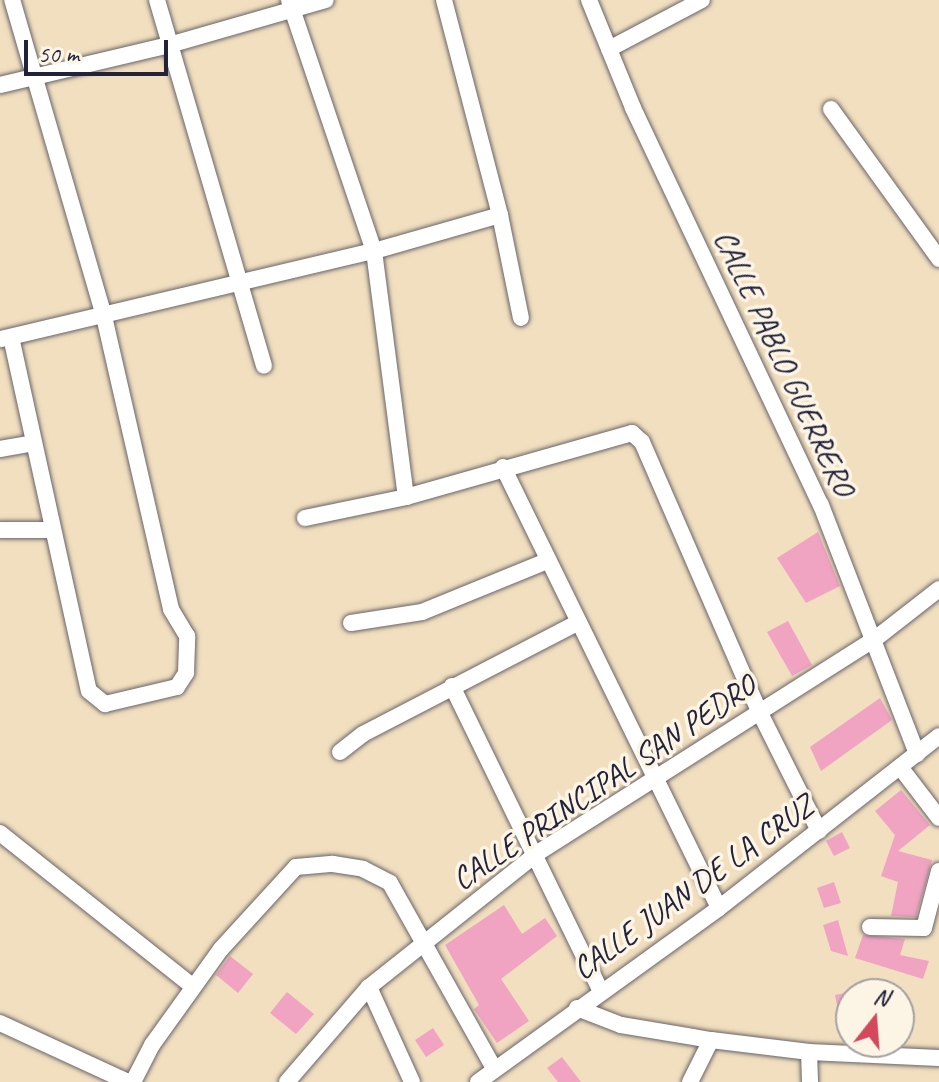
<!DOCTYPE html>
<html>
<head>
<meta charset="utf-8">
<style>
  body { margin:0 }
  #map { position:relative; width:939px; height:1082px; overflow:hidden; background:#f1dfbf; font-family:Caveat,sans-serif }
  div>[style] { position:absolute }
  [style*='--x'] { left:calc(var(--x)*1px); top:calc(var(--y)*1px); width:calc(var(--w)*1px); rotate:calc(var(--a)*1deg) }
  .building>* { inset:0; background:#f0a4c2 }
  .roads { filter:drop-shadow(0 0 2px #6a6469) drop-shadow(0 0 2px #6a6469) }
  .street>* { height:16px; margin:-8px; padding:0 8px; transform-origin:8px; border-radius:8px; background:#fff }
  span { translate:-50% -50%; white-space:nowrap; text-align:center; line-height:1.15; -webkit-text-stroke:7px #fcf5e5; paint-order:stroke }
  .street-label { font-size:32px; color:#22223b }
  .north { position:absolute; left:835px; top:978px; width:80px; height:80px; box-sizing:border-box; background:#fcf5e5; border:2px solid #a5a1a1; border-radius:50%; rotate:17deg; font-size:22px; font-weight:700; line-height:32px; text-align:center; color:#22223b }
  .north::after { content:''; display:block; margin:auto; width:28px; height:36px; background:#d1495b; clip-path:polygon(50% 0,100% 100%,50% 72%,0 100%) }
  .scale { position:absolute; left:24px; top:40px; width:144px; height:36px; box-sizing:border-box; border:4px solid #22223b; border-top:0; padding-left:10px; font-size:24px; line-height:28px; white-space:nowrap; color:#22223b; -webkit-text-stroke:6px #fcf5e5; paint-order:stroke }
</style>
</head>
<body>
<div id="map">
  <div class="building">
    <i style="clip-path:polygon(818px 532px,840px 586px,806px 603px,777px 558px)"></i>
    <i style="clip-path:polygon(788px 621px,812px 665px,792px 676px,767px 632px)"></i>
    <i style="clip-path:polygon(880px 698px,892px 720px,821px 771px,810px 747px)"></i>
    <i style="clip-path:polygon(901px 790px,930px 825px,898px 851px,932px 860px,916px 917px,891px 916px,898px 882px,881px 876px,895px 835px,875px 811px)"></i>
    <i style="clip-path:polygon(842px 832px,850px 848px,834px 856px,826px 841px)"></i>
    <i style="clip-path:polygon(834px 882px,841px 903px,824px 908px,817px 888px)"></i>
    <i style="clip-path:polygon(504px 905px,522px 934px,545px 918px,557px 936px,501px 979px,529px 1021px,497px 1043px,474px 1009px,479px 1005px,445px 945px)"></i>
    <i style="clip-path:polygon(838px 920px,848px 956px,831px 951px,823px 925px)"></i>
    <i style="clip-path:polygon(863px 935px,905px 939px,900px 955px,929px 961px,923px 979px,855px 958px)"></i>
    <i style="clip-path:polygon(230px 956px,253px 974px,238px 993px,216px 975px)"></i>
    <i style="clip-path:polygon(287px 992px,314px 1014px,296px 1034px,270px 1013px)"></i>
    <i style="clip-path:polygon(851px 992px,851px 1039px,844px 1039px,835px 995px)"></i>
    <i style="clip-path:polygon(433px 1028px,444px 1045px,426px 1057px,415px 1040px)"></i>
    <i style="clip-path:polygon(562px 1057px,581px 1082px,558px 1082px,547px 1068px)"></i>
  </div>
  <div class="roads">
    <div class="street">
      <i style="--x:157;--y:0;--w:381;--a:73.7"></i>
      <i style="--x:289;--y:0;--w:265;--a:71.3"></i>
      <i style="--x:374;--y:251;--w:248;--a:82.6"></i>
      <i style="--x:444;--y:0;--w:222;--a:75.4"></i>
      <i style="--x:500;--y:215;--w:105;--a:78.5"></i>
      <i style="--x:589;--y:0;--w:117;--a:67.8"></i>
      <i style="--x:633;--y:108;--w:439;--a:64.7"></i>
      <i style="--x:821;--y:505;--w:267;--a:68.9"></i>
      <i style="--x:609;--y:49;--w:105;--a:-27.8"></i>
      <i style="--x:0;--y:85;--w:174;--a:-13.3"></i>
      <i style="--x:169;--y:45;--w:163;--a:-16"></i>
      <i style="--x:831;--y:109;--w:185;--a:54.2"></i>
      <i style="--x:11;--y:337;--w:362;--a:77.6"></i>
      <i style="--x:89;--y:691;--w:21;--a:39"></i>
      <i style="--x:105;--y:704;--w:74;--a:-13.3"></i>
      <i style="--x:177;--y:687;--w:17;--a:-57"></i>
      <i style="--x:186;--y:673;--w:37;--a:-88"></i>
      <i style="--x:187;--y:636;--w:31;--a:-121"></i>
      <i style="--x:171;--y:609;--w:301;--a:-102.9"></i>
      <i style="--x:104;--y:316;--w:329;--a:-106.2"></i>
      <i style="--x:1;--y:339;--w:383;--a:-13.3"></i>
      <i style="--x:374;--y:251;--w:131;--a:-15.9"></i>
      <i style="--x:0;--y:449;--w:34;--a:-10"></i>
      <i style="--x:503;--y:467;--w:491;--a:63.9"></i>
      <i style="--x:305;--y:518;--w:103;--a:-11.7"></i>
      <i style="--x:406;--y:497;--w:235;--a:-15.8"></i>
      <i style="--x:632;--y:433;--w:13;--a:42"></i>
      <i style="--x:642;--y:442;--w:293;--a:66.5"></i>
      <i style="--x:759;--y:711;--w:134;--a:63.4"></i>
      <i style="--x:0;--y:530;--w:51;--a:0"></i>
      <i style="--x:351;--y:623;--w:72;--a:-8.8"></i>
      <i style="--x:422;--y:612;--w:135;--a:-22.2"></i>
      <i style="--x:452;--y:686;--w:339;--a:64"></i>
      <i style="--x:340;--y:752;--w:29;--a:-38"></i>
      <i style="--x:363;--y:734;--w:243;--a:-27.4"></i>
      <i style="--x:900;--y:767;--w:64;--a:52.6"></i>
      <i style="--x:0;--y:833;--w:244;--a:38.5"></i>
      <i style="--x:870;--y:927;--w:54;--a:1.1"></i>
      <i style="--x:924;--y:928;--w:59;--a:-75.3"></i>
      <i style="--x:369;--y:987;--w:104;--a:65.6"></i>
      <i style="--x:577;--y:1008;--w:47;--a:21.1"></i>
      <i style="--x:621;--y:1025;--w:91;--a:9.5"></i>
      <i style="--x:711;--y:1040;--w:99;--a:7"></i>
      <i style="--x:809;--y:1052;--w:130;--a:2.6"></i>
      <i style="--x:0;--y:1023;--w:141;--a:24.7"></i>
      <i style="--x:809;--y:1052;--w:30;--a:88"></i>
      <i style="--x:133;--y:1082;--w:42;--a:-62.8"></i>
      <i style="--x:152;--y:1045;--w:118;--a:-54.3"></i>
      <i style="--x:221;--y:949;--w:111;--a:-47.6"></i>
      <i style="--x:296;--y:867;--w:37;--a:-5"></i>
      <i style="--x:333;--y:864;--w:30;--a:9"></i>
      <i style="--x:363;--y:869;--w:30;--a:27"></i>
      <i style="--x:390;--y:883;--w:212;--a:60.7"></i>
      <i style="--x:287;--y:1082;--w:125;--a:-49.2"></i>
      <i style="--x:369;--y:987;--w:213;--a:-38.5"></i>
      <i style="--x:536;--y:854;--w:401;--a:-32.4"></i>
      <i style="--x:875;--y:639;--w:81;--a:-38"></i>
      <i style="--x:478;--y:1082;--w:297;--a:-35.8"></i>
      <i style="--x:719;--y:908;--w:279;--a:-38"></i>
      <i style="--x:690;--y:1082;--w:47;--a:-63.4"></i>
    </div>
  </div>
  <div class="street-label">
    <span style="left:784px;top:363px;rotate:65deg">CALLE PABLO GUERRERO</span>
    <span style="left:604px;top:783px;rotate:-34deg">CALLE PRINCIPAL SAN PEDRO</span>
    <span style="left:693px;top:888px;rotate:-36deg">CALLE JUAN DE LA CRUZ</span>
  </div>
  <div class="north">N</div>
  <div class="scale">50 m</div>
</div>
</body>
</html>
